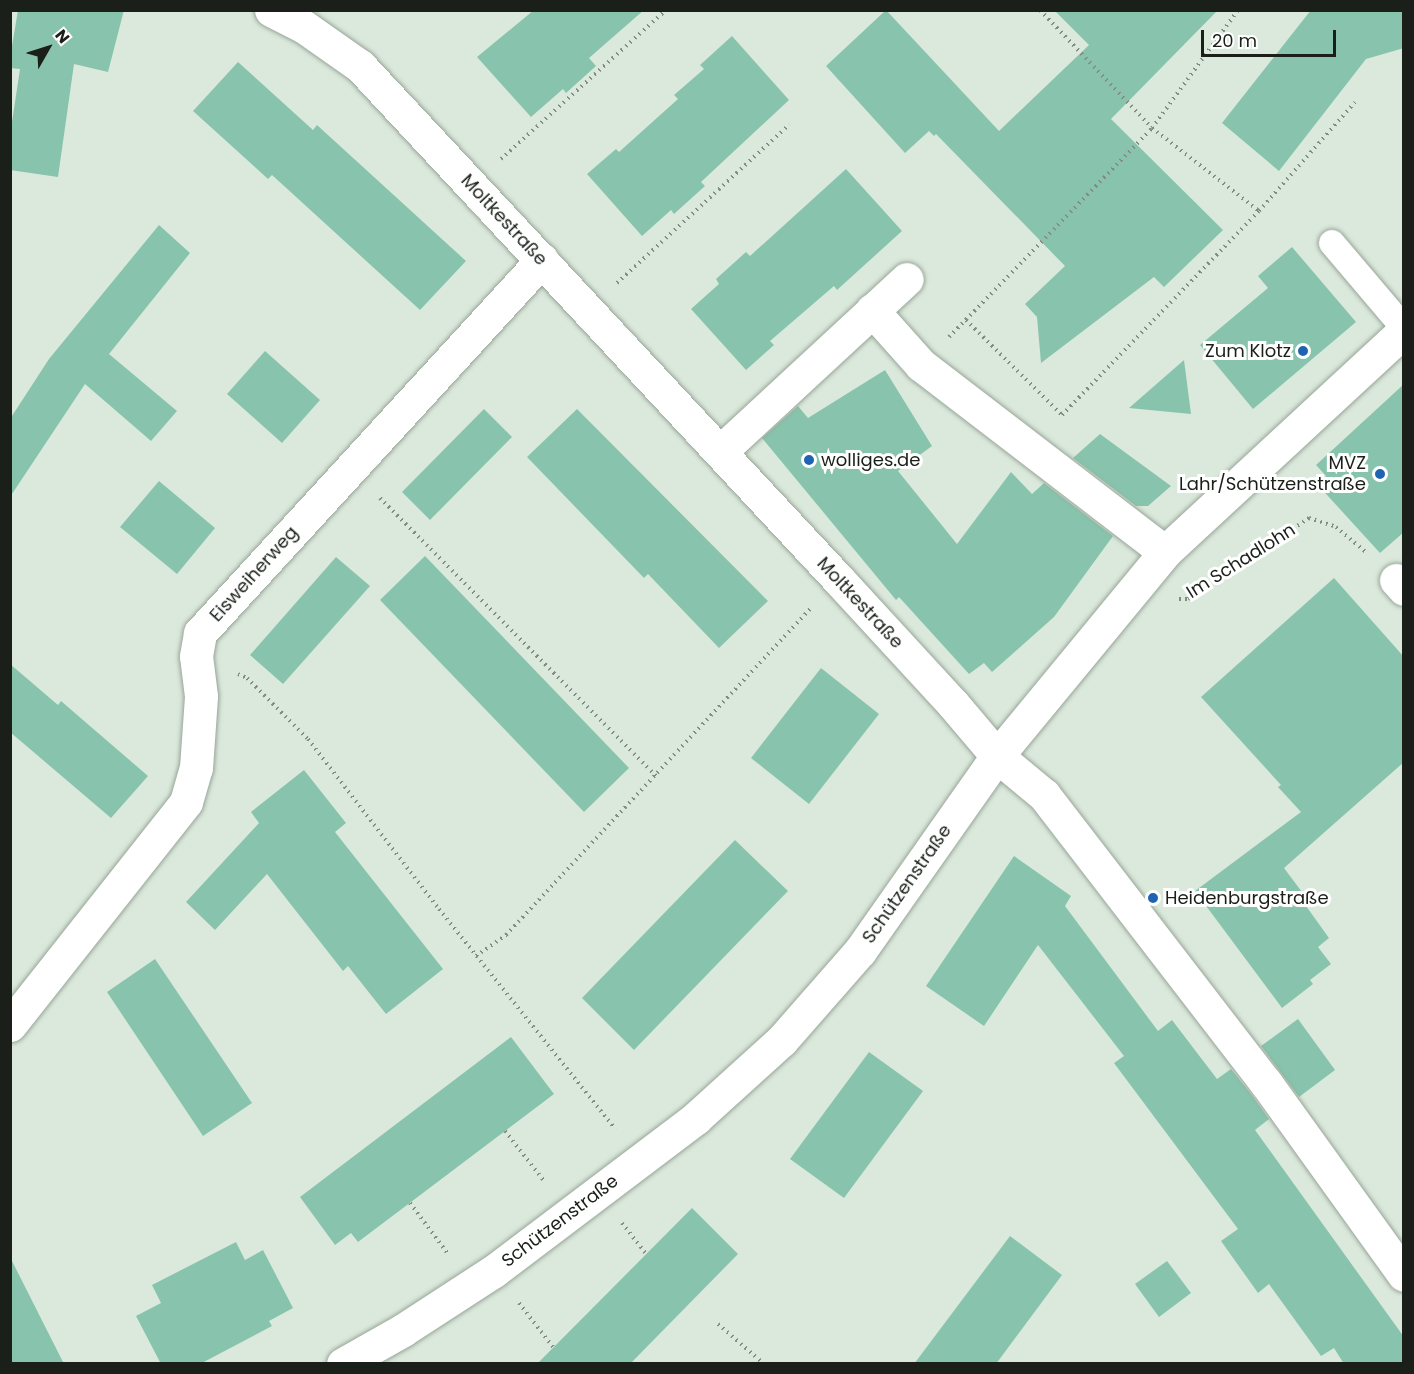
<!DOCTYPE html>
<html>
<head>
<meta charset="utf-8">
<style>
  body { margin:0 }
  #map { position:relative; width:1414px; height:1374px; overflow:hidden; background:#dbe9dc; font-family:Poppins,sans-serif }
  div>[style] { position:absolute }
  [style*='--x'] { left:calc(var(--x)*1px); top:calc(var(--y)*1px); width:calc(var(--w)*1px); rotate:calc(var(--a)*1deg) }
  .building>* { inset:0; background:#88c4ad }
  .path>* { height:4px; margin-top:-2px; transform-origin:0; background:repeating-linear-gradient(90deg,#828c83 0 1.5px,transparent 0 6px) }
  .roads { filter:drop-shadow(0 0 2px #98a599) drop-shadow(0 0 2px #98a599) }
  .service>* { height:26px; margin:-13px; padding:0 13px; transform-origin:13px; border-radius:13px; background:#fff }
  .minor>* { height:33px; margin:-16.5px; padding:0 16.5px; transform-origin:16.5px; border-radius:16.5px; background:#fff }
  .dots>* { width:16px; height:16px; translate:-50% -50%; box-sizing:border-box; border:3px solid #fff; border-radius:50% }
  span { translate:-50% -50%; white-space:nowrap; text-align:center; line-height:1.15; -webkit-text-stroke:6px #fff; paint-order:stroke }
  .street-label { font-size:18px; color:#1a1f1a }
  .poi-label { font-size:18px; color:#1a1f1a }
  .right { translate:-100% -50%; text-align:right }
  .left { translate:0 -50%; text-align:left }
  .frame { position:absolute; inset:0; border:12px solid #1a1f1a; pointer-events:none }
  .north { position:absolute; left:18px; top:18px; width:60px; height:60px; -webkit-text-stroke:4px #fff; paint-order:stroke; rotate:51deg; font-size:16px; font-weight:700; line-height:24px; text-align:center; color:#1a1f1a }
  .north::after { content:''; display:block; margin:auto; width:21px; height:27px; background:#1a1f1a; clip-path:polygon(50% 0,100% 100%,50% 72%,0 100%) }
  .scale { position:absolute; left:1201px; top:30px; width:135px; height:27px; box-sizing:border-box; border:3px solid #1a1f1a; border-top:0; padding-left:8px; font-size:18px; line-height:21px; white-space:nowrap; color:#1a1f1a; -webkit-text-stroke:4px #fff; paint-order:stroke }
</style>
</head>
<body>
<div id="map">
  <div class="building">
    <i style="clip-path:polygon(18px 10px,124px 10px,108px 72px,74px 64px,58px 177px,10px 170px,10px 135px,20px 69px,10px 68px,10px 58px)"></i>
    <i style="clip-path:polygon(534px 10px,644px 10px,589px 58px,596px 66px,566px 93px,563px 89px,531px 117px,477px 57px)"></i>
    <i style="clip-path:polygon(886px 10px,999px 131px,1089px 45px,1054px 10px,1218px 10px,1111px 119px,1223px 230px,1164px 287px,1154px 277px,1041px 363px,1037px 317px,1025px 304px,1065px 266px,936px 134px,934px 136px,929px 131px,905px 153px,826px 66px)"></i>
    <i style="clip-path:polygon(1311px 10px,1404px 10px,1404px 48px,1366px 59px,1279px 171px,1222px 123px)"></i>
    <i style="clip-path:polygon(732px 36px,789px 100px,701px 182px,705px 186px,674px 214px,671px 210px,642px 236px,587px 174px,616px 149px,619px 152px,678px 99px,674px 95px,704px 69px,700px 65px)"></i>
    <i style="clip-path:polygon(238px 62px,313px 130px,317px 125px,466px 261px,420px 310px,272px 175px,268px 179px,193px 111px)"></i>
    <i style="clip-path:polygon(846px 169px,902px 231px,837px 290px,834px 286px,770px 341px,774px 345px,746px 370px,691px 309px,719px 284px,716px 279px,746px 252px,750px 256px)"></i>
    <i style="clip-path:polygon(159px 225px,190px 253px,109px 354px,177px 411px,151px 441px,85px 384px,10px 497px,10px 419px,49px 359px)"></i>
    <i style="clip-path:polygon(1292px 247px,1356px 322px,1253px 409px,1200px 345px,1268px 288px,1258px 276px)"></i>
    <i style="clip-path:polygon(265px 351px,320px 400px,282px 443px,227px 394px)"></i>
    <i style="clip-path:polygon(1184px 360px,1191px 414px,1129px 408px)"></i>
    <i style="clip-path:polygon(885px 370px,932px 446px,898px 471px,957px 544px,1011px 472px,1032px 494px,1044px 483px,1113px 536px,1054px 617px,992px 672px,984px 663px,969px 674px,899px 597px,896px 600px,762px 438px,798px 406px,808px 418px)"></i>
    <i style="clip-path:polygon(1404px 384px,1404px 532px,1380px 553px,1317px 484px,1326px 476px,1316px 465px)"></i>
    <i style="clip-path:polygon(484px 409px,512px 437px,430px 520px,402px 492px)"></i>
    <i style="clip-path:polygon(577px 409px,768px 601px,719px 648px,648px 574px,644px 578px,527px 457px)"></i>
    <i style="clip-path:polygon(1100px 434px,1171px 486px,1148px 506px,1136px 506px,1073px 458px)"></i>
    <i style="clip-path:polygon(159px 481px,215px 528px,177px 574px,120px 527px)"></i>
    <i style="clip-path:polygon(425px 556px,629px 768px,584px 812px,380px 600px)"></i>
    <i style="clip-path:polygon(336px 557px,370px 586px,283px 684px,250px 655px)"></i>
    <i style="clip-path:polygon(1334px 578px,1404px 657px,1404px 762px,1284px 868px,1305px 896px,1301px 899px,1329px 938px,1318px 947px,1331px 964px,1310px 980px,1313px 984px,1282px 1008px,1195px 891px,1301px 812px,1278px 787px,1281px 785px,1201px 697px)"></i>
    <i style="clip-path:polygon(10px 664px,58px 705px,61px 701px,148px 776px,111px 818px,10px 732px)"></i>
    <i style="clip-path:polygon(821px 668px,879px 714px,809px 804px,751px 758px)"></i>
    <i style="clip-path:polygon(304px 770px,346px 823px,335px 832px,443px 969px,386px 1014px,348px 966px,343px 971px,267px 874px,215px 930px,186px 902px,259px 823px,251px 812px)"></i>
    <i style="clip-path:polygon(735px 840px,788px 891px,634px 1050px,582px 998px)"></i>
    <i style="clip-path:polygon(1014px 856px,1071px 896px,1065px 906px,1158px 1031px,1172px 1020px,1217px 1079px,1231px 1069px,1251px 1094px,1269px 1119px,1255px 1130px,1404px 1337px,1404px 1364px,1344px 1364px,1334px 1348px,1321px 1356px,1269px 1284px,1258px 1293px,1221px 1241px,1238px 1229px,1114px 1063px,1124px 1056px,1038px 945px,984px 1026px,926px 986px)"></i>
    <i style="clip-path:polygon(155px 959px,252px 1103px,203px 1136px,107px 992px)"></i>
    <i style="clip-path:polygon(1298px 1019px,1335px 1070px,1299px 1097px,1261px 1046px)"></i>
    <i style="clip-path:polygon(511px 1037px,554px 1094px,358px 1242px,351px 1233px,335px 1245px,300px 1197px)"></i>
    <i style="clip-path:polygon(869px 1052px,923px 1091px,844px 1198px,790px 1159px)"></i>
    <i style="clip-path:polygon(692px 1208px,738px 1254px,630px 1364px,537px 1364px)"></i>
    <i style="clip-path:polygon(1010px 1236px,1062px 1275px,996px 1364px,914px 1364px)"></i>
    <i style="clip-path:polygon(236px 1242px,245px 1260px,263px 1250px,293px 1308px,269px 1321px,272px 1326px,200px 1364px,161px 1364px,136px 1316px,161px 1303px,152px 1285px)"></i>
    <i style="clip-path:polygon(10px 1257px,64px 1364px,10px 1364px)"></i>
    <i style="clip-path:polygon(1167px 1261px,1191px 1293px,1159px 1317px,1135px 1284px)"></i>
  </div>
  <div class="path">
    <i style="--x:1040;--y:10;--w:163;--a:46.5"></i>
    <i style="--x:1152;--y:128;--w:135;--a:37.8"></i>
    <i style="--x:501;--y:159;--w:222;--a:-42.1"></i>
    <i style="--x:617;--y:283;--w:234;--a:-42.6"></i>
    <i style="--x:966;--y:320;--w:135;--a:44.7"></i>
    <i style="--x:1062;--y:415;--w:284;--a:-46"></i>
    <i style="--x:1259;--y:211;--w:145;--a:-48.6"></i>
    <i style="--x:949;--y:337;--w:291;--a:-45.8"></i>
    <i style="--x:1152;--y:128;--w:146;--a:-53.9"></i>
    <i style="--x:380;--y:498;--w:392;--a:45.2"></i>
    <i style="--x:1179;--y:599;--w:9;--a:0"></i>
    <i style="--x:1188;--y:599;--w:146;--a:-33.8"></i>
    <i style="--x:1309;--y:518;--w:28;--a:18"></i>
    <i style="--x:1336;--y:527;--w:40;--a:40"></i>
    <i style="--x:238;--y:674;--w:10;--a:24"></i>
    <i style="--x:247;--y:678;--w:86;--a:45"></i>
    <i style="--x:308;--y:739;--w:215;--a:52.4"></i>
    <i style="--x:439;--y:909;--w:282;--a:51.3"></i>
    <i style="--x:476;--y:956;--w:37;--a:-35"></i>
    <i style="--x:506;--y:935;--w:446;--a:-47"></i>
    <i style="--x:505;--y:1131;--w:65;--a:51.9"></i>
    <i style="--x:410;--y:1203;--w:64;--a:53.3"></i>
    <i style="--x:622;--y:1223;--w:39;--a:52"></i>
    <i style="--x:519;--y:1303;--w:56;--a:52.3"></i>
    <i style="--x:718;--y:1324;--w:61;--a:41"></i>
  </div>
  <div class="roads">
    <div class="service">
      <i style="--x:1332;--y:243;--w:111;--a:49.7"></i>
    </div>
    <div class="minor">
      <i style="--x:271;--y:10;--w:36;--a:27"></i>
      <i style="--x:303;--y:26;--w:70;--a:35.1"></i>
      <i style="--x:360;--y:66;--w:701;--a:47.02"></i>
      <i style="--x:838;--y:579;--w:170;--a:47.4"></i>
      <i style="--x:953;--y:704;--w:68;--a:49.8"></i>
      <i style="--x:997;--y:756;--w:61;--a:39.7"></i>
      <i style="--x:1044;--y:795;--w:364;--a:52.4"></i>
      <i style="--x:1266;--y:1083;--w:236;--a:54.3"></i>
      <i style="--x:872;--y:310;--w:74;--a:48.3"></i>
      <i style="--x:921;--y:365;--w:307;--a:37.5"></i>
      <i style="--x:721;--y:451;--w:253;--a:-42.8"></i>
      <i style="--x:1396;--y:580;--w:12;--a:48"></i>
      <i style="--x:10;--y:1025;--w:284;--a:-51.7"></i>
      <i style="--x:186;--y:802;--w:35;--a:-74"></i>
      <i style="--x:196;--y:768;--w:72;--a:-86"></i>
      <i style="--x:201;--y:696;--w:40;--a:-97.1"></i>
      <i style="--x:196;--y:656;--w:23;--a:-80"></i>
      <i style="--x:200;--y:633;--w:506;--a:-47.48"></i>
      <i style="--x:343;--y:1364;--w:69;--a:-29.5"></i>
      <i style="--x:403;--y:1330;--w:108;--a:-33"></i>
      <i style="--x:494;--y:1271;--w:253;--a:-37.1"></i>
      <i style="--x:696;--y:1118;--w:116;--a:-42.2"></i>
      <i style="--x:782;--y:1040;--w:118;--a:-48.8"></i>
      <i style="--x:860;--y:951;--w:238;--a:-54.9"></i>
      <i style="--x:997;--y:756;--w:264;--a:-50.5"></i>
      <i style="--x:1165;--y:552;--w:326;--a:-42.8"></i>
    </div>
  </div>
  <div class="dots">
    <i style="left:1303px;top:351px;background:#1f63b3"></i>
    <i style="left:809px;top:460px;background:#1f63b3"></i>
    <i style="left:1380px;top:474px;background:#1f63b3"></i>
    <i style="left:1153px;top:898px;background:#1f63b3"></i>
  </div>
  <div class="street-label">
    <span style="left:504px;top:220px;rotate:47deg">Moltkestraße</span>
    <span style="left:1241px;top:561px;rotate:-32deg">Im Schadlohn</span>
    <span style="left:254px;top:574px;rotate:-48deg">Eisweiherweg</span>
    <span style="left:860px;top:603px;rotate:47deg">Moltkestraße</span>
    <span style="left:907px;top:884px;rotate:-55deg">Schützenstraße</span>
    <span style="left:560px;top:1221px;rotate:-37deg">Schützenstraße</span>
  </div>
  <div class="poi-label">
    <span class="right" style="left:1291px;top:351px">Zum Klotz</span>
    <span class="left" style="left:821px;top:460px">wolliges.de</span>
    <span class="right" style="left:1366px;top:474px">MVZ<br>Lahr/Schützenstraße</span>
    <span class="left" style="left:1165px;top:898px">Heidenburgstraße</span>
  </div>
  <div class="frame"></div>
  <div class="north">N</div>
  <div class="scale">20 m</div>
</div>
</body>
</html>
